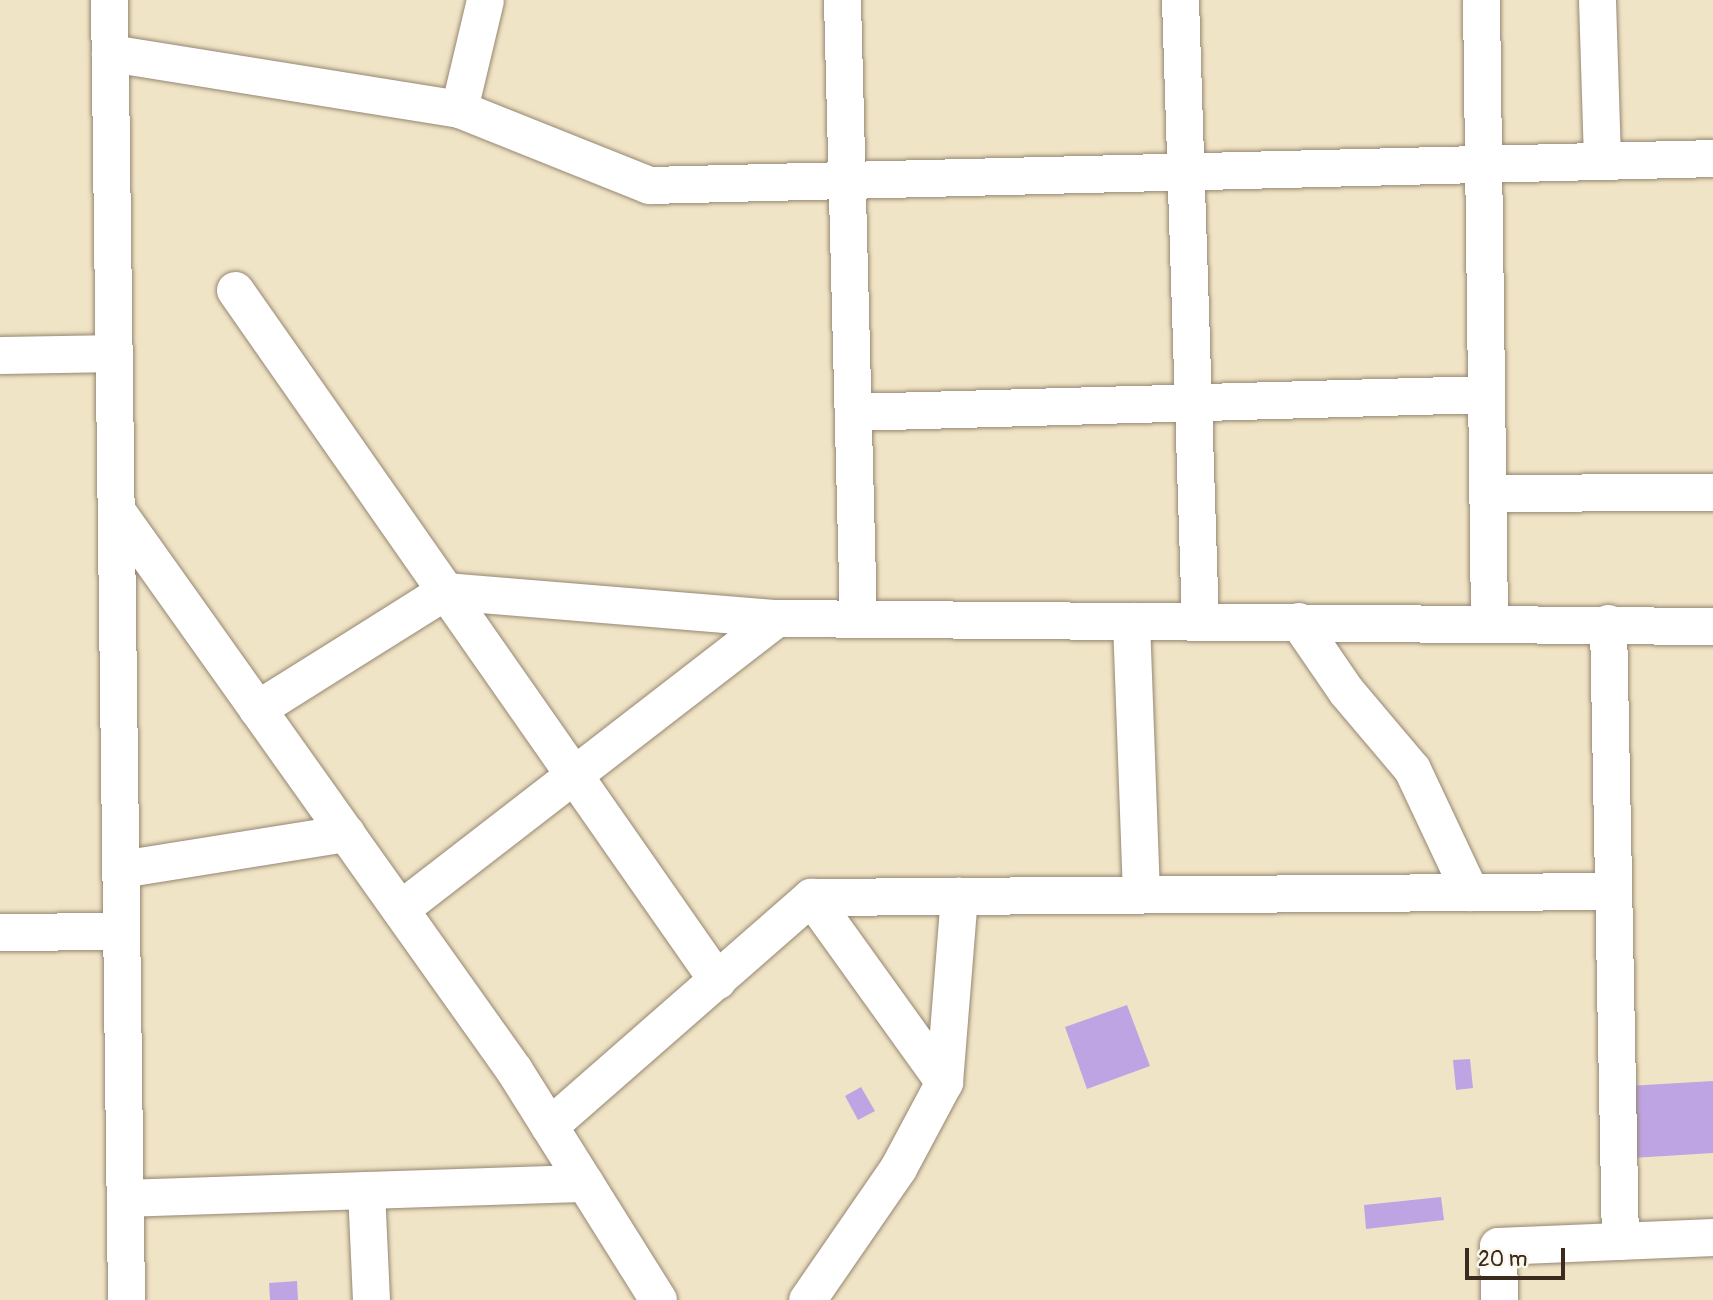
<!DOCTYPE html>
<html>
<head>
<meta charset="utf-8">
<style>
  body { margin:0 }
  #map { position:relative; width:1713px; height:1300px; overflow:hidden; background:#f0e4c6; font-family:Pangolin,sans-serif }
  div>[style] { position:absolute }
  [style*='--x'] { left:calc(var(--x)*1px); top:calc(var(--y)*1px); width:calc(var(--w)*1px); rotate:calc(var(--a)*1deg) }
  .building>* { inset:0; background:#bfa4e4 }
  .roads { filter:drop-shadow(0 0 2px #968772) drop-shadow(0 0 2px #968772) }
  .minor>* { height:37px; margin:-18.5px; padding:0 18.5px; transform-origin:18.5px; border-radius:18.5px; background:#fff }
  span { translate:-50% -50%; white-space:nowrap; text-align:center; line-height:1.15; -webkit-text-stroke:7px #fbf7ec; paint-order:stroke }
  .scale { position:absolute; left:1465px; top:1248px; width:100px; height:32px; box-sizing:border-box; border:4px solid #3b2a1e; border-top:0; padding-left:9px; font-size:21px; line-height:24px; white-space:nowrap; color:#3b2a1e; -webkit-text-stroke:5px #fbf7ec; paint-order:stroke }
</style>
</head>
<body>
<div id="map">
  <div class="building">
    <i style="clip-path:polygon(1127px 1005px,1150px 1066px,1087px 1089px,1065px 1027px)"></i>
    <i style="clip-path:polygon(1470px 1059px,1473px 1088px,1456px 1090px,1453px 1060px)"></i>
    <i style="clip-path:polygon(1713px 1081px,1713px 1153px,1632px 1158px,1628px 1086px)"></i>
    <i style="clip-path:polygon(861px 1087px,875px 1111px,858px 1120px,845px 1096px)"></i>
    <i style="clip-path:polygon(1441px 1197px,1444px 1220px,1366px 1229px,1364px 1205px)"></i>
    <i style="clip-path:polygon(297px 1281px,298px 1300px,270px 1300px,269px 1283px)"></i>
  </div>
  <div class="roads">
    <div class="minor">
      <i style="--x:109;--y:0;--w:1300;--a:89.25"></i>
      <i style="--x:842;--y:0;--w:619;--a:88.52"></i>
      <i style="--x:1180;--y:0;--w:621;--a:88.16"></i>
      <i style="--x:1481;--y:0;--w:623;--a:89.26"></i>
      <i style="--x:1597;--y:0;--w:161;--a:88.2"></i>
      <i style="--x:110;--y:53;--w:353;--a:9.1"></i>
      <i style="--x:459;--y:109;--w:205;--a:21.8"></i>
      <i style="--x:649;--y:185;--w:1064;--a:-1.45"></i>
      <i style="--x:459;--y:109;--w:112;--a:-76.6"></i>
      <i style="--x:235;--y:290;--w:842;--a:55.06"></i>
      <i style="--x:0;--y:355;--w:114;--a:-1"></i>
      <i style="--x:853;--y:412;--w:633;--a:-1.63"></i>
      <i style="--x:1487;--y:493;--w:226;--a:-0.3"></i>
      <i style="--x:116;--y:510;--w:687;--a:54.6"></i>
      <i style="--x:514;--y:1070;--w:271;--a:57.9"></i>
      <i style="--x:1131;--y:621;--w:273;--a:87.9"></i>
      <i style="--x:1298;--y:621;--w:85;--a:55.6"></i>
      <i style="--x:1346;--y:691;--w:102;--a:49.8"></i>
      <i style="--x:1412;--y:769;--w:136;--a:64.8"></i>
      <i style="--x:1608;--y:623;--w:618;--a:88.89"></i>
      <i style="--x:257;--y:709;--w:222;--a:-32.1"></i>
      <i style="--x:445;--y:591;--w:332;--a:4.7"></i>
      <i style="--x:776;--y:618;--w:937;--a:0.49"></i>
      <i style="--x:121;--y:869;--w:228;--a:-9.1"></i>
      <i style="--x:811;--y:897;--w:228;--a:54.3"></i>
      <i style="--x:400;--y:909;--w:475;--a:-37.7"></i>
      <i style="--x:0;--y:932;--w:121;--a:-0.5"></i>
      <i style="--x:549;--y:1126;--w:348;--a:-41.2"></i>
      <i style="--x:811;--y:897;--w:802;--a:-0.43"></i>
      <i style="--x:366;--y:1190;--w:110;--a:87.4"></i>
      <i style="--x:125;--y:1198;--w:460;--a:-1.9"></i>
      <i style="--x:807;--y:1300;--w:160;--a:-55.4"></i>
      <i style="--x:898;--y:1168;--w:98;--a:-61.9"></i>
      <i style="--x:944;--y:1082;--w:187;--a:-85.4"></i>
      <i style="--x:1499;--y:1300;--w:54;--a:-91.1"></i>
      <i style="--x:1498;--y:1246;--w:215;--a:-2.4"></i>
    </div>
  </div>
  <div class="scale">20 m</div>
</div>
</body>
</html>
